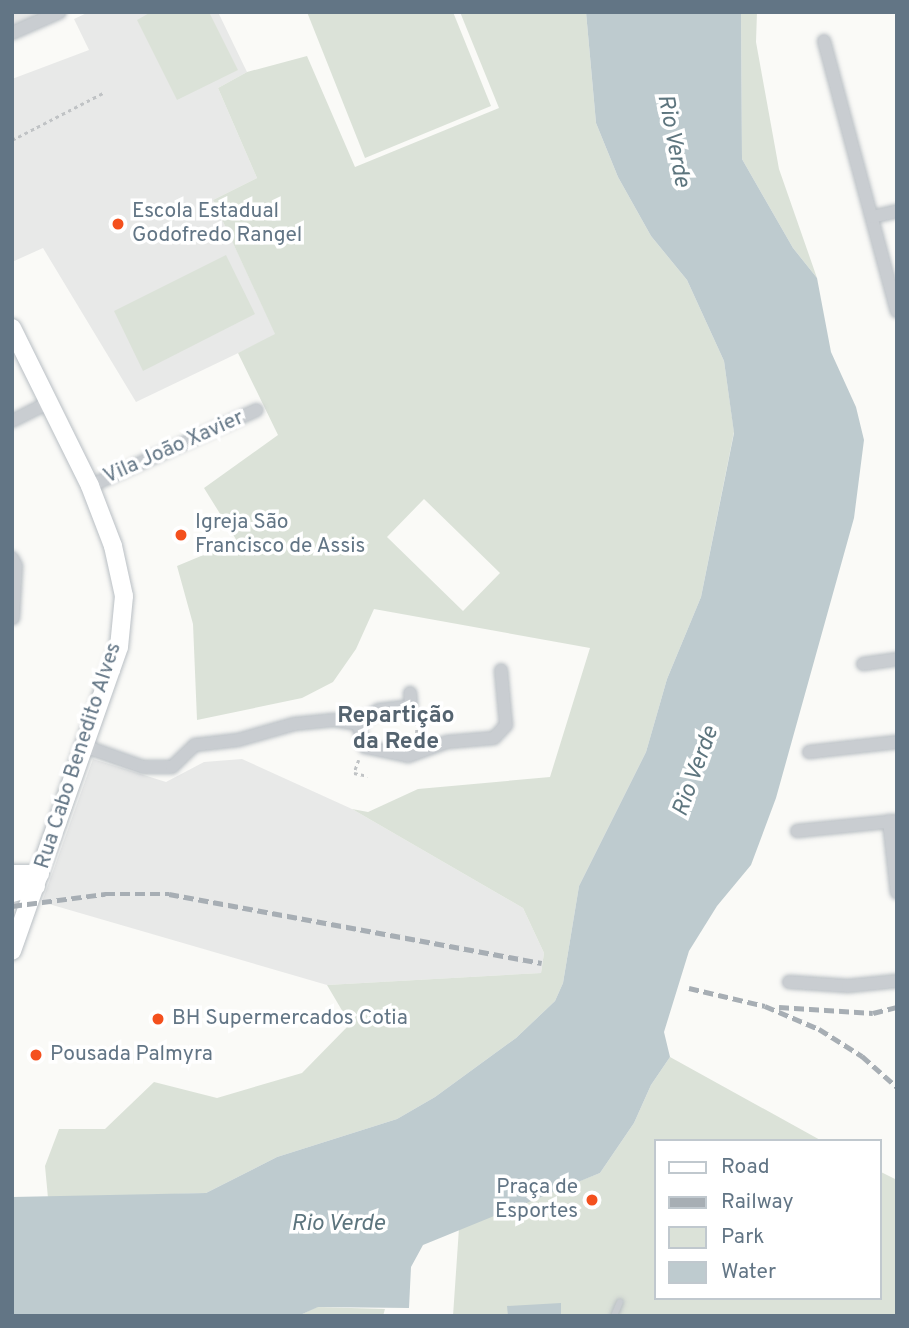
<!DOCTYPE html>
<html>
<head>
<meta charset="utf-8">
<style>
  body { margin:0 }
  #map { position:relative; width:909px; height:1328px; overflow:hidden; background:#fafaf7; font-family:Overpass,sans-serif }
  div>[style] { position:absolute }
  [style*='--x'] { left:calc(var(--x)*1px); top:calc(var(--y)*1px); width:calc(var(--w)*1px); rotate:calc(var(--a)*1deg) }
  .built>* { inset:0; background:#e8e9e8 }
  .green>* { inset:0; background:#dbe2d8 }
  .water>* { inset:0; background:#becbcf }
  .path>* { height:2.5px; margin-top:-1.25px; transform-origin:0; background:repeating-linear-gradient(90deg,#c0c3c5 0 3.5px,transparent 0 7px) }
  .roads { filter:drop-shadow(0 0 2px #b9bfc4) drop-shadow(0 0 2px #b9bfc4) }
  .lane>* { height:6px; margin:-3px; padding:0 3px; transform-origin:3px; border-radius:3px; background:#c9cdd1 }
  .street>* { height:12px; margin:-6px; padding:0 6px; transform-origin:6px; border-radius:6px; background:#c9cdd1 }
  .secondary>* { height:18px; margin:-9px; padding:0 9px; transform-origin:9px; border-radius:9px; background:#fff }
  .rail>* { height:4.5px; margin-top:-2.25px; transform-origin:0; background:repeating-linear-gradient(90deg,#a7aeb4 0 10px,transparent 0 15px) }
  .dots>* { width:19px; height:19px; translate:-50% -50%; box-sizing:border-box; border:4px solid #fff; border-radius:50% }
  span { translate:-50% -50%; white-space:nowrap; text-align:center; line-height:1.15; -webkit-text-stroke:7px #fff; paint-order:stroke }
  .poi-label { font-size:21px; color:#627585 }
  .left { translate:0 -50%; text-align:left }
  .right { translate:-100% -50%; text-align:right }
  .street-label { font-size:21px; color:#627585 }
  .water-label { font-size:23px; color:#5d757e; font-style:italic }
  .neighbourhood-label { font-size:23px; color:#54636f; font-weight:700 }
  .frame { position:absolute; inset:0; border:14px solid #627585; pointer-events:none }
  .legend { position:absolute; left:654px; top:1139px; width:228px; height:161px; box-sizing:border-box; background:#fff; border:2px solid #c0c8ce; margin:0; padding:9px 12px; list-style:none; font-size:21px; color:#627585 }
  .legend li { display:flex; align-items:center; gap:14px; height:35px }
  .legend b { width:35px; border:2px solid #c0c8ce }
</style>
</head>
<body>
<div id="map">
  <div class="built">
    <i style="clip-path:polygon(12px 12px,44px 12px,12px 27px)"></i>
    <i style="clip-path:polygon(89px 12px,218px 12px,247px 72px,218px 88px,257px 178px,213px 200px,276px 335px,136px 402px,43px 248px,12px 262px,12px 79px,89px 50px,74px 19px)"></i>
    <i style="clip-path:polygon(93px 759px,166px 782px,204px 762px,242px 759px,352px 809px,523px 908px,544px 953px,541px 973px,327px 985px,42px 902px)"></i>
  </div>
  <div class="green">
    <i style="clip-path:polygon(151px 12px,209px 12px,238px 70px,177px 100px,137px 20px)"></i>
    <i style="clip-path:polygon(307px 12px,453px 12px,491px 106px,365px 158px)"></i>
    <i style="clip-path:polygon(evenodd,460px 12px,586px 12px,596px 123px,618px 177px,651px 236px,687px 280px,724px 361px,734px 432px,701px 597px,667px 679px,646px 752px,579px 886px,563px 983px,555px 1001px,516px 1038px,435px 1097px,397px 1119px,277px 1157px,206px 1193px,48px 1198px,45px 1166px,59px 1129px,105px 1129px,154px 1082px,217px 1098px,302px 1073px,350px 1024px,327px 985px,541px 973px,544px 953px,523px 908px,352px 809px,368px 812px,418px 789px,550px 777px,590px 648px,374px 609px,356px 649px,333px 682px,302px 698px,197px 720px,193px 624px,177px 566px,237px 541px,204px 488px,278px 435px,238px 353px,275px 334px,213px 200px,257px 178px,218px 88px,247px 72px,307px 56px,355px 167px,499px 108px,460px 12px,424px 499px,500px 573px,463px 611px,387px 537px,424px 499px)"></i>
    <i style="clip-path:polygon(741px 12px,757px 12px,756px 42px,779px 169px,817px 278px,793px 248px,742px 159px)"></i>
    <i style="clip-path:polygon(226px 255px,255px 314px,143px 371px,114px 311px)"></i>
    <i style="clip-path:polygon(670px 1057px,822px 1141px,655px 1141px,655px 1298px,879px 1298px,879px 1171px,897px 1180px,897px 1316px,453px 1316px,459px 1228px,600px 1173px,634px 1123px,651px 1085px)"></i>
    <i style="clip-path:polygon(317px 1307px,385px 1309px,383px 1316px,298px 1316px)"></i>
  </div>
  <div class="water">
    <i style="clip-path:polygon(586px 12px,741px 12px,742px 159px,793px 248px,817px 278px,831px 352px,856px 407px,864px 440px,854px 518px,776px 798px,751px 865px,717px 906px,689px 951px,664px 1032px,670px 1057px,651px 1085px,634px 1123px,600px 1173px,423px 1245px,411px 1267px,409px 1308px,318px 1307px,298px 1316px,12px 1316px,12px 1197px,206px 1193px,277px 1157px,397px 1119px,435px 1097px,516px 1038px,555px 1001px,563px 983px,579px 886px,646px 752px,667px 679px,701px 597px,734px 433px,724px 361px,687px 280px,651px 236px,618px 177px,596px 123px)"></i>
    <i style="clip-path:polygon(561px 1303px,561px 1316px,508px 1316px,507px 1306px)"></i>
  </div>
  <div class="path">
    <i style="--x:12;--y:140;--w:102;--a:-27.3"></i>
    <i style="--x:416;--y:740;--w:21;--a:-87"></i>
    <i style="--x:359;--y:760;--w:14;--a:111"></i>
    <i style="--x:354;--y:773;--w:14;--a:12"></i>
  </div>
  <div class="roads">
    <div class="lane">
      <i style="--x:614;--y:1316;--w:15;--a:-67"></i>
    </div>
    <div class="street">
      <i style="--x:12;--y:33;--w:52;--a:-23.6"></i>
      <i style="--x:824;--y:41;--w:280;--a:74.9"></i>
      <i style="--x:872;--y:217;--w:26;--a:-13"></i>
      <i style="--x:12;--y:421;--w:42;--a:-26.6"></i>
      <i style="--x:90;--y:486;--w:183;--a:-24.5"></i>
      <i style="--x:12;--y:558;--w:9;--a:63"></i>
      <i style="--x:16;--y:566;--w:52;--a:93.3"></i>
      <i style="--x:863;--y:664;--w:34;--a:-8"></i>
      <i style="--x:358;--y:724;--w:24;--a:73"></i>
      <i style="--x:365;--y:747;--w:44;--a:11.8"></i>
      <i style="--x:408;--y:756;--w:41;--a:-19.7"></i>
      <i style="--x:447;--y:742;--w:47;--a:-4.9"></i>
      <i style="--x:494;--y:738;--w:18;--a:-47"></i>
      <i style="--x:506;--y:725;--w:55;--a:-95.2"></i>
      <i style="--x:84;--y:746;--w:63;--a:19.6"></i>
      <i style="--x:143;--y:767;--w:29;--a:0"></i>
      <i style="--x:172;--y:767;--w:32;--a:-44"></i>
      <i style="--x:195;--y:745;--w:43;--a:-6.6"></i>
      <i style="--x:238;--y:740;--w:58;--a:-15.9"></i>
      <i style="--x:294;--y:724;--w:40;--a:-5.7"></i>
      <i style="--x:334;--y:720;--w:24;--a:9"></i>
      <i style="--x:358;--y:724;--w:25;--a:-34"></i>
      <i style="--x:379;--y:710;--w:32;--a:-7"></i>
      <i style="--x:411;--y:706;--w:13;--a:-94"></i>
      <i style="--x:809;--y:752;--w:89;--a:-6.5"></i>
      <i style="--x:889;--y:821;--w:72;--a:83.7"></i>
      <i style="--x:797;--y:831;--w:100;--a:-5.7"></i>
      <i style="--x:789;--y:982;--w:59;--a:3.9"></i>
      <i style="--x:848;--y:986;--w:49;--a:-5.8"></i>
    </div>
    <div class="secondary">
      <i style="--x:12;--y:328;--w:176;--a:63.7"></i>
      <i style="--x:90;--y:486;--w:64;--a:69"></i>
      <i style="--x:113;--y:546;--w:51;--a:77.6"></i>
      <i style="--x:124;--y:596;--w:51;--a:95.6"></i>
      <i style="--x:119;--y:647;--w:322;--a:109.4"></i>
      <i style="--x:12;--y:874;--w:28;--a:0"></i>
      <i style="--x:12;--y:893;--w:25;--a:-16"></i>
    </div>
  </div>
  <div class="rail">
    <i style="--x:12;--y:906;--w:94;--a:-7.4"></i>
    <i style="--x:105;--y:894;--w:64;--a:0"></i>
    <i style="--x:169;--y:894;--w:379;--a:10.5"></i>
    <i style="--x:689;--y:988;--w:78;--a:13.3"></i>
    <i style="--x:765;--y:1006;--w:59;--a:23.1"></i>
    <i style="--x:819;--y:1029;--w:51;--a:32.1"></i>
    <i style="--x:862;--y:1056;--w:47;--a:41.5"></i>
    <i style="--x:779;--y:1007;--w:94;--a:3.7"></i>
    <i style="--x:873;--y:1013;--w:25;--a:-14"></i>
  </div>
  <div class="dots">
    <i style="left:118px;top:224px;background:#f4501d"></i>
    <i style="left:181px;top:535px;background:#f4501d"></i>
    <i style="left:158px;top:1019px;background:#f4501d"></i>
    <i style="left:36px;top:1055px;background:#f4501d"></i>
    <i style="left:592px;top:1200px;background:#f4501d"></i>
  </div>
  <div class="poi-label">
    <span class="left" style="left:132px;top:224px">Escola Estadual<br>Godofredo Rangel</span>
    <span class="left" style="left:195px;top:535px">Igreja São<br>Francisco de Assis</span>
    <span class="left" style="left:172px;top:1019px">BH Supermercados Cotia</span>
    <span class="left" style="left:50px;top:1055px">Pousada Palmyra</span>
    <span class="right" style="left:578px;top:1200px">Praça de<br>Esportes</span>
  </div>
  <div class="street-label">
    <span style="left:174px;top:448px;rotate:-24deg">Vila João Xavier</span>
    <span style="left:79px;top:756px;rotate:-72deg">Rua Cabo Benedito Alves</span>
  </div>
  <div class="water-label">
    <span style="left:672px;top:141px;rotate:79deg">Rio Verde</span>
    <span style="left:697px;top:772px;rotate:-70deg">Rio Verde</span>
    <span style="left:338px;top:1225px">Rio Verde</span>
  </div>
  <div class="neighbourhood-label">
    <span style="left:396px;top:730px">Repartição<br>da Rede</span>
  </div>
  <div class="frame"></div>
  <ul class="legend">
  <li><b style="height:9px;background:#fff"></b>Road</li>
  <li><b style="height:9px;background:#a7aeb4"></b>Railway</li>
  <li><b style="height:19px;background:#dbe2d8"></b>Park</li>
  <li><b style="height:19px;background:#becbcf"></b>Water</li>
  </ul>
</div>
</body>
</html>
